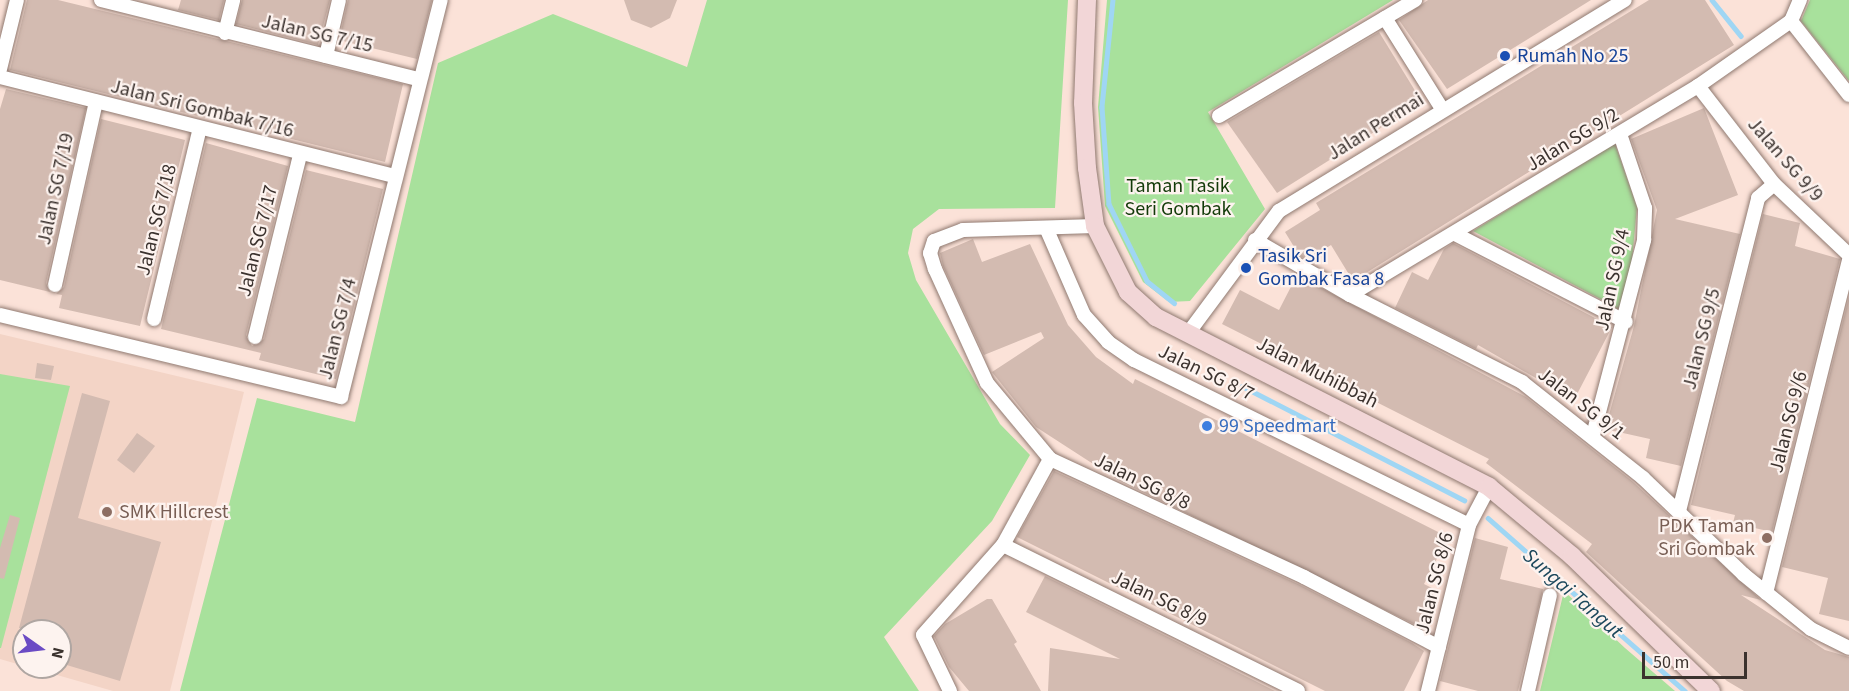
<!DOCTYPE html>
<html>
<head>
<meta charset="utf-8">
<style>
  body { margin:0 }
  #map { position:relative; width:1849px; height:691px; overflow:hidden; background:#fbe2d8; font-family:"Source Sans 3",sans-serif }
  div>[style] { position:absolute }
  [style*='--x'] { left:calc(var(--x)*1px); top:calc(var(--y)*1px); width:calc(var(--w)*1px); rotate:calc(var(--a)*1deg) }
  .built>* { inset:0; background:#f3d4c6 }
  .green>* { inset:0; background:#a8e19c }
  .stream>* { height:4.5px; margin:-2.25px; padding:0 2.25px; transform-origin:2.25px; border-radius:2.25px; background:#9fd6f4 }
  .building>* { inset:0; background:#d3bbb1 }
  .roads { filter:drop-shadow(0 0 2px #8f7970) drop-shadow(0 0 2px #8f7970) }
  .street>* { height:14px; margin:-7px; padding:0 7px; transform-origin:7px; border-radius:7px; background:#fff }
  .secondary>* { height:18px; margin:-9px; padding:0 9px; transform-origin:9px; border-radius:9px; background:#f2d6d7 }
  .dots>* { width:16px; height:16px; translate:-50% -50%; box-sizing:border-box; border:3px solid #fdf3ef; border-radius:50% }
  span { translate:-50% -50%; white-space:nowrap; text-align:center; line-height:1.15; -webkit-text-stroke:4.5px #fdf3ef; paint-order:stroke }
  .street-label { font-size:20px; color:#3b322e }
  .transit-label { font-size:20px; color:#164399 }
  .left { translate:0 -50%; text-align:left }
  .park-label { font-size:20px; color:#123a08 }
  .shop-label { font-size:20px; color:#366cbe }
  .education-label { font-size:20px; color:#785e54 }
  .right { translate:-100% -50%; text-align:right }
  .water-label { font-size:21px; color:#1c485c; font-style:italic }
  .north { position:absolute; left:12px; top:619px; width:60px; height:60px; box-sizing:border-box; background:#fdf3ef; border:2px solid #afa6a2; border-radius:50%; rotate:104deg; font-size:16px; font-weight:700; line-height:24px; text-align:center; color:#3b322e }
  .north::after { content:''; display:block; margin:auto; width:21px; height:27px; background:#6b4bc4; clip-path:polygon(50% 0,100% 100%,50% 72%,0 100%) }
  .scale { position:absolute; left:1642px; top:652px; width:105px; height:27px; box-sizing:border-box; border:3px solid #3b322e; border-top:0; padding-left:8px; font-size:18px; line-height:21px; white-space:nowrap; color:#3b322e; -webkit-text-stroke:4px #fdf3ef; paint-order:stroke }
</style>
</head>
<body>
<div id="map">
  <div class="built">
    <i style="clip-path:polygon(0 334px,244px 392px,170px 691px,113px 691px,29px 667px,60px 667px,60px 631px,24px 631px,24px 666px,0 659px)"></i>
  </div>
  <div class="green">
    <i style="clip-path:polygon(707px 0,1068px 0,1055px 208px,939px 209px,913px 229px,908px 253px,916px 280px,1000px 424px,1030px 455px,992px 521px,884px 637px,919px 691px,180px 691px,257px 398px,355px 422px,438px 63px,553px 14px,687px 67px)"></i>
    <i style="clip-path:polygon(1107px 0,1393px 0,1208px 112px,1265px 209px,1190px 301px,1169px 302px,1143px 282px,1105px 206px,1098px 107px)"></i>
    <i style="clip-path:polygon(1810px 0,1849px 0,1849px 81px,1801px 21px)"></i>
    <i style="clip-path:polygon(1615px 144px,1637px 207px,1632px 260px,1619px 309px,1473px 231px)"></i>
    <i style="clip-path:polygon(0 374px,70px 386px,1px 648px,0 648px)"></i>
    <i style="clip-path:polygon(1564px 591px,1625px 648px,1675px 691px,1540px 691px)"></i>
  </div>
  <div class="stream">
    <i style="--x:1113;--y:0;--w:108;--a:95.9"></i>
    <i style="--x:1102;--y:107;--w:97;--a:85.9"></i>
    <i style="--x:1109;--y:204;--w:86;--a:63.7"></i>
    <i style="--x:1147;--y:281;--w:35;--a:39"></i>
    <i style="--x:1712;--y:0;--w:46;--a:51.1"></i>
    <i style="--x:1242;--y:386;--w:250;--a:27.2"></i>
    <i style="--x:1488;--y:518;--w:262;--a:41.3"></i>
  </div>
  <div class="building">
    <i style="clip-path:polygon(27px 0,58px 0,403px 84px,385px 162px,10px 70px)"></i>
    <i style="clip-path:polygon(181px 0,224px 0,219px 20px,178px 10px)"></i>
    <i style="clip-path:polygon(242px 0,330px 0,318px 45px,236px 24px)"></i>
    <i style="clip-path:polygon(348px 0,432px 0,417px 59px,339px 40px)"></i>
    <i style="clip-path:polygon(624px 0,677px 0,670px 18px,651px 28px,631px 20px)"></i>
    <i style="clip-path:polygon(1428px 0,1591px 0,1447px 89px,1399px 20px)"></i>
    <i style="clip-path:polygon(1649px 0,1705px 0,1734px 45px,1353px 281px,1331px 245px,1307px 260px,1299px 255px,1285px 232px,1320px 210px,1316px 203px)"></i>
    <i style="clip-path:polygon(1379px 32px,1422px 102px,1277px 193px,1227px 122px)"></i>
    <i style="clip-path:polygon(6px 89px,86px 108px,46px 283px,50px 292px,0 280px,0 109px)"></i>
    <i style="clip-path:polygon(1704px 108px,1738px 195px,1675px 219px,1740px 234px,1681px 466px,1646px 458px,1650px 439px,1605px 429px,1634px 326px,1657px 210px,1631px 139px)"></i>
    <i style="clip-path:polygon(101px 119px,185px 140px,140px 326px,59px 308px,62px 295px,56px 294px,64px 287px)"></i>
    <i style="clip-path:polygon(206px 143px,288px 166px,246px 335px,252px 346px,264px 339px,306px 170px,383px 189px,336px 379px,259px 360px,261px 353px,161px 329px)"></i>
    <i style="clip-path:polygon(1763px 214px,1800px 223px,1795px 246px,1840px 259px,1772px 532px,1733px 523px,1735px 515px,1691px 505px)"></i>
    <i style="clip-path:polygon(973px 239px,982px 262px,1030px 244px,1068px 325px,1096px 357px,1133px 384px,1135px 379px,1448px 537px,1424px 584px,1438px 591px,1420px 627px,1118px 480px,1036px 427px,992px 372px,1044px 338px,1041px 332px,984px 355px,943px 266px,940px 253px)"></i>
    <i style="clip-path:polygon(1453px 243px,1612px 327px,1574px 400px,1478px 345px,1476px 349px,1395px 308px,1412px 272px,1428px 280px,1444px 249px)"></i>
    <i style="clip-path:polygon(1297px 275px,1526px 397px,1632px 481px,1761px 600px,1741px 595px,1825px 650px,1849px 657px,1849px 691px,1744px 691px,1727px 681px,1586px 552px,1592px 544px,1486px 463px,1489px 459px,1222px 324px,1240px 290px,1279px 310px)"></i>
    <i style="clip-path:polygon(1849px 297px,1849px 621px,1819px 614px,1828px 578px,1782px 567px)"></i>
    <i style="clip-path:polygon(37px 363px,54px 366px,51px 380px,35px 378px)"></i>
    <i style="clip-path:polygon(82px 393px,110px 401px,78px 518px,161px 542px,120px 681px,60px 663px,66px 631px,19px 628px)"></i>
    <i style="clip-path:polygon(137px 433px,155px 446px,134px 473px,117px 460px)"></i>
    <i style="clip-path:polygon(1054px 471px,1300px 585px,1412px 643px,1424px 651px,1404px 691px,1325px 691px,1017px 537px)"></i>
    <i style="clip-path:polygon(10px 515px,20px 518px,4px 579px,0 578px,0 548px)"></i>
    <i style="clip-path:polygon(1475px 538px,1508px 547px,1500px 579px,1543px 589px,1518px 691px,1478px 691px,1440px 681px)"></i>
    <i style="clip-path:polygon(1045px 576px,1184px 645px,1275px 691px,1048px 691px,1050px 648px,1120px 659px,1026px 612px)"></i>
    <i style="clip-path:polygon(987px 599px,992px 599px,1017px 642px,1014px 644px,1041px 691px,969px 691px,949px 667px,934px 636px,945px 624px)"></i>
  </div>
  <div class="roads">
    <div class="street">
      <i style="--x:101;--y:0;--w:328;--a:14"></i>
      <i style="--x:1385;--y:18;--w:107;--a:57.9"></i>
      <i style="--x:1791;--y:21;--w:94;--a:51.9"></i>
      <i style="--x:225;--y:33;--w:34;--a:-76"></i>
      <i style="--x:326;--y:56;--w:57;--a:-76.9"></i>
      <i style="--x:0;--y:69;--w:71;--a:-76.2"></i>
      <i style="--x:0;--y:77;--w:407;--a:14.1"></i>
      <i style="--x:1698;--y:86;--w:124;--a:52.2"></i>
      <i style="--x:1774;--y:184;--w:103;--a:43.4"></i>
      <i style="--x:1219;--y:116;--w:228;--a:-30.6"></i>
      <i style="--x:1095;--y:226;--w:132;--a:178.3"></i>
      <i style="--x:963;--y:230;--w:31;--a:159"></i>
      <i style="--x:934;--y:241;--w:13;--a:108"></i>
      <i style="--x:930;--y:253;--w:17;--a:73"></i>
      <i style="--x:935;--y:269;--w:125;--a:65.5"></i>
      <i style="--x:987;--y:383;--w:99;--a:50.3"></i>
      <i style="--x:1050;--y:459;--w:280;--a:24.9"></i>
      <i style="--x:1304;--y:577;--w:152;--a:27.4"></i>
      <i style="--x:1047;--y:230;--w:93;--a:66.5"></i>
      <i style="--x:1084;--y:315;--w:36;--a:48"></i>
      <i style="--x:1108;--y:342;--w:32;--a:35"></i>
      <i style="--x:1134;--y:360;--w:373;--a:26.2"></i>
      <i style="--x:1455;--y:234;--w:192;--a:27.2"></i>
      <i style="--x:1255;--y:240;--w:110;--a:30.1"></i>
      <i style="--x:1350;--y:295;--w:193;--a:26.8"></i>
      <i style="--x:1522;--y:382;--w:154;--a:38.4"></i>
      <i style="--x:1643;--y:478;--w:139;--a:43.8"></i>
      <i style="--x:1743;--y:574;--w:87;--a:39"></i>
      <i style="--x:1811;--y:629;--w:42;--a:26.6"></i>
      <i style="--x:55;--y:285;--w:188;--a:-77.4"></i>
      <i style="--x:1350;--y:295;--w:406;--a:-31"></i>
      <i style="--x:1698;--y:86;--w:113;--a:-35"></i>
      <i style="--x:1791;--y:21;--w:23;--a:-67"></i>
      <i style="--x:0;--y:315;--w:351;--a:13.5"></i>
      <i style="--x:341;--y:397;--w:409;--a:-75.9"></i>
      <i style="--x:154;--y:319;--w:193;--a:-76.5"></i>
      <i style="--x:1189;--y:332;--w:151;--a:-53.4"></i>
      <i style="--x:1279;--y:211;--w:405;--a:-31.4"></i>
      <i style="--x:255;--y:337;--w:187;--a:-76.1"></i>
      <i style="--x:1593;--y:435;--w:202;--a:-75.3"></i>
      <i style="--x:1644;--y:240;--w:32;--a:-88"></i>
      <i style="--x:1645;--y:208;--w:78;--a:-108.7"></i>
      <i style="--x:1679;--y:511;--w:323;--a:-75.8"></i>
      <i style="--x:1758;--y:198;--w:21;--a:-41"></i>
      <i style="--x:1003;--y:545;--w:329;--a:26.3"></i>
      <i style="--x:1766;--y:593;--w:343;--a:-76"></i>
      <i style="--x:950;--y:691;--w:62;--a:-115.7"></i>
      <i style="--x:923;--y:635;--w:120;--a:-48.4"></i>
      <i style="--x:1003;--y:545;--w:98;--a:-61.3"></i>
      <i style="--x:1428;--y:691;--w:171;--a:-76.1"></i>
      <i style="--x:1469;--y:525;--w:43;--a:-62.2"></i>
      <i style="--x:1528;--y:691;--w:98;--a:-77.1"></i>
    </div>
    <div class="secondary">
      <i style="--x:1087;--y:0;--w:103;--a:92.2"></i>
      <i style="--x:1083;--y:103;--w:65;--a:86.5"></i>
      <i style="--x:1087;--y:168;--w:59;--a:82.1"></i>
      <i style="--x:1095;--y:226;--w:74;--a:63.4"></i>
      <i style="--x:1128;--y:292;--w:38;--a:42"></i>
      <i style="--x:1156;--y:317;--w:374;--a:27"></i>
      <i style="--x:1489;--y:487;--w:108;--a:39.7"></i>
      <i style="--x:1572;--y:556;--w:194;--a:44.2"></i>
    </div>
  </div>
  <div class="dots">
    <i style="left:1505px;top:56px;background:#1a4fb4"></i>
    <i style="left:1246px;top:268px;background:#1a4fb4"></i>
    <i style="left:1207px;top:426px;background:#3f7fe0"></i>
    <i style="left:107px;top:512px;background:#8d6e63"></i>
    <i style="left:1767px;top:538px;background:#8d6e63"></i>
  </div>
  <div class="street-label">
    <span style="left:317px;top:34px;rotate:13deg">Jalan SG 7/15</span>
    <span style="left:202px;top:109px;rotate:14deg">Jalan Sri Gombak 7/16</span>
    <span style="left:1376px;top:127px;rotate:-32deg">Jalan Permai</span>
    <span style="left:1573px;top:140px;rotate:-31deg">Jalan SG 9/2</span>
    <span style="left:1785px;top:160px;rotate:49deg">Jalan SG 9/9</span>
    <span style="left:56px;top:189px;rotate:-78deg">Jalan SG 7/19</span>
    <span style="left:157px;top:220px;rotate:-76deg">Jalan SG 7/18</span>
    <span style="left:258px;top:241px;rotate:-76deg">Jalan SG 7/17</span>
    <span style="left:1613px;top:280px;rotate:-78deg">Jalan SG 9/4</span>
    <span style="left:338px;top:329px;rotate:-76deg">Jalan SG 7/4</span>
    <span style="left:1702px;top:339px;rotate:-76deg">Jalan SG 9/5</span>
    <span style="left:1206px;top:373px;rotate:26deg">Jalan SG 8/7</span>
    <span style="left:1317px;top:373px;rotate:27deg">Jalan Muhibbah</span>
    <span style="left:1581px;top:404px;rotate:38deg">Jalan SG 9/1</span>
    <span style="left:1789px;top:422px;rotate:-76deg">Jalan SG 9/6</span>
    <span style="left:1142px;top:482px;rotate:26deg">Jalan SG 8/8</span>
    <span style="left:1435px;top:583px;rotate:-76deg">Jalan SG 8/6</span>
    <span style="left:1159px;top:599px;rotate:26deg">Jalan SG 8/9</span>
  </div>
  <div class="transit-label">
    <span class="left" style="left:1517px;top:56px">Rumah No 25</span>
    <span class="left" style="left:1258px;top:268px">Tasik Sri<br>Gombak Fasa 8</span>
  </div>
  <div class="park-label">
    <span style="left:1178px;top:198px">Taman Tasik<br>Seri Gombak</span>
  </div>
  <div class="shop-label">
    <span class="left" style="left:1219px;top:426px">99 Speedmart</span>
  </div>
  <div class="education-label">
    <span class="left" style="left:119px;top:512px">SMK Hillcrest</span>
    <span class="right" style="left:1755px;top:538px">PDK Taman<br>Sri Gombak</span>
  </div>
  <div class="water-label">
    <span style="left:1573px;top:593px;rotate:41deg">Sungai Tangut</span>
  </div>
  <div class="north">N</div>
  <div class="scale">50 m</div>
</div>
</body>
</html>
